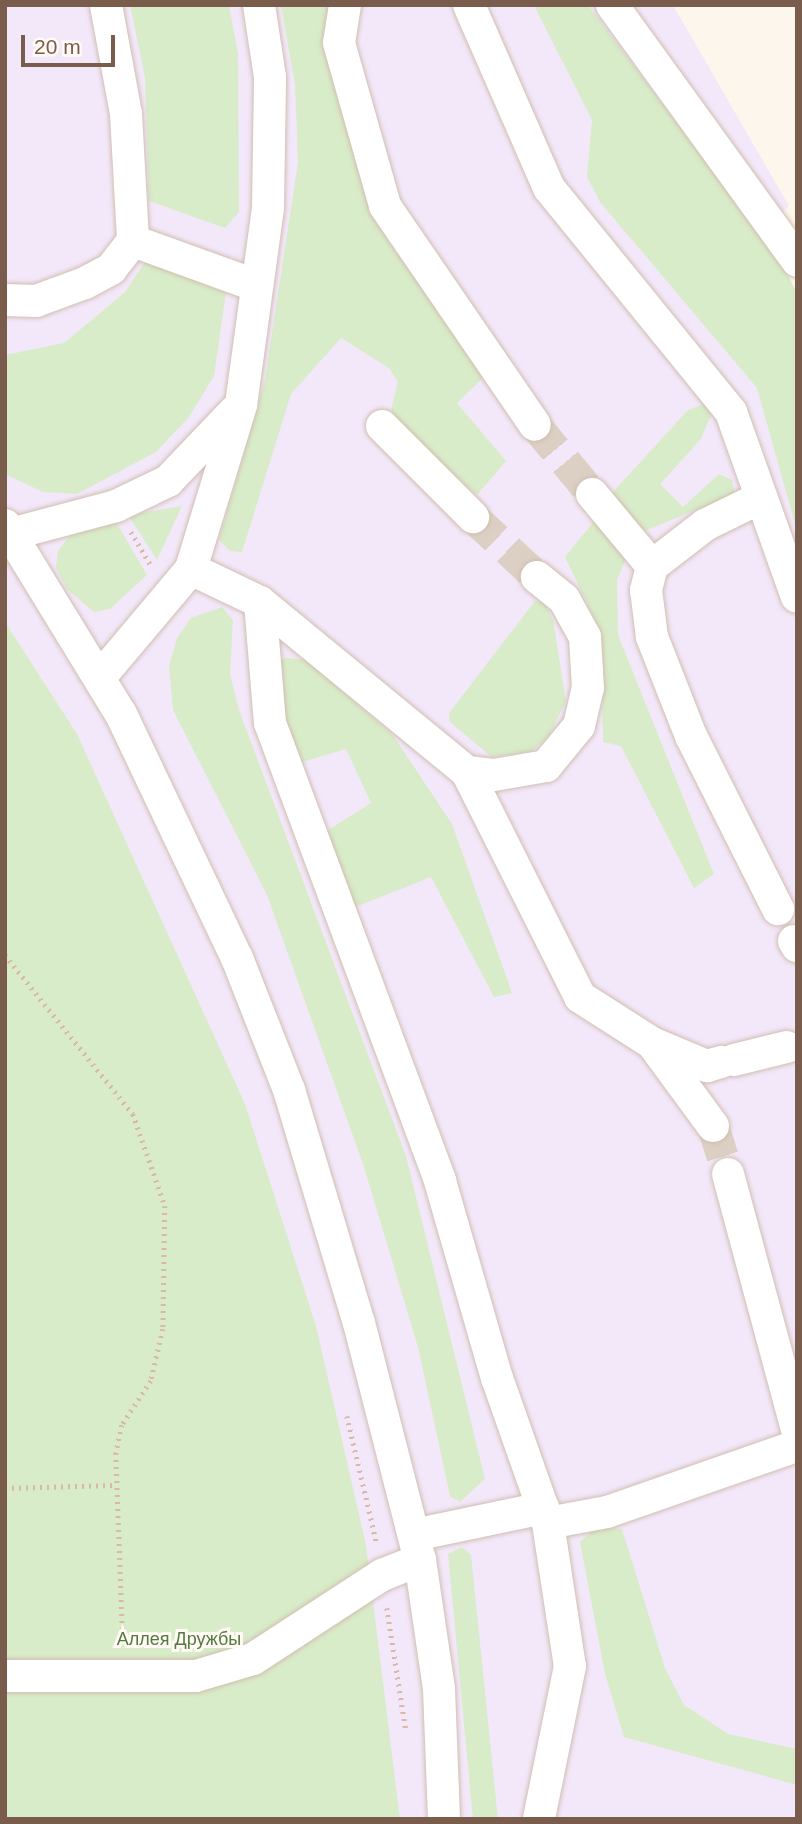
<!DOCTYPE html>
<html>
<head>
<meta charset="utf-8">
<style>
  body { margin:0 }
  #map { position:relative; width:802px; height:1824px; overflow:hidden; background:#fdf6ec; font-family:Helvetica,sans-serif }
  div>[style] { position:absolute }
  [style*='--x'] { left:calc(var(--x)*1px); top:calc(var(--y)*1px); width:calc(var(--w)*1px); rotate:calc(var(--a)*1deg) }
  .education>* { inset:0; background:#f3e8fa }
  .green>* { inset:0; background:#d8ecc9 }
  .minor-tunnel>* { height:32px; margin-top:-16px; transform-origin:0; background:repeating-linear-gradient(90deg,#dcd0c4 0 32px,transparent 0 48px) }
  .path>* { height:4.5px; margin-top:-2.25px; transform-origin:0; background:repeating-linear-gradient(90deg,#d9b8a5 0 2px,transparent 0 7px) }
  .roads { filter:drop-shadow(0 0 2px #d1beb0) drop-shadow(0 0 2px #d1beb0) }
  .minor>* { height:32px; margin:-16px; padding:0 16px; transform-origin:16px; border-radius:16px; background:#fff }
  span { translate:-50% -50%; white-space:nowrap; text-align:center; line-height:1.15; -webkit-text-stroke:6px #fffaf3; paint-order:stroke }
  .park-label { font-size:18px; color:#537a41 }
  .frame { position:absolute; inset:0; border:7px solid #7a5c4d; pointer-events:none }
  .scale { position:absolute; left:21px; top:35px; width:94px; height:32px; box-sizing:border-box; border:4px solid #7a5c4d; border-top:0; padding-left:9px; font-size:21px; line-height:24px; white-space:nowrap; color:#7a5c4d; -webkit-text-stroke:5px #fffaf3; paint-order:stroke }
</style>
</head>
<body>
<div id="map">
  <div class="education">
    <i style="clip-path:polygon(5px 5px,673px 5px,789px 206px,771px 222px,797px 329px,797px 1819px,5px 1819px)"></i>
  </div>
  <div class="green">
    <i style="clip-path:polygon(130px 5px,229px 5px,238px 54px,239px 212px,225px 228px,149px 201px,145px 78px)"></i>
    <i style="clip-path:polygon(281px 5px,330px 5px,368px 200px,385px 237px,481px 370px,482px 379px,457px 403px,506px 461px,477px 495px,403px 430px,391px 410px,398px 382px,389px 368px,341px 338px,291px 394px,242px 552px,230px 551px,219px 540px,265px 380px,298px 162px,295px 85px)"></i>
    <i style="clip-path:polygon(534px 5px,588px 5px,779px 258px,797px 293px,797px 531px,757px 388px,600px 202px,587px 177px,592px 120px)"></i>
    <i style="clip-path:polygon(145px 262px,226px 292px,214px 376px,189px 417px,156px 452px,77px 494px,43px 492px,5px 474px,5px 355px,64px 343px,125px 292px)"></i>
    <i style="clip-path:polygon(704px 404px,712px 413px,701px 439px,660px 484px,683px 507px,719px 474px,732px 480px,735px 494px,637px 534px,611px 501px,612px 493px,688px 410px)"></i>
    <i style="clip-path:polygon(182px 506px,157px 560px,128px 515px)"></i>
    <i style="clip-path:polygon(113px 517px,147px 575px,110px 609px,94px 612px,67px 589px,56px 568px,58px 551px,70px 535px)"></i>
    <i style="clip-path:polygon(595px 520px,631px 548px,617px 580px,618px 635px,714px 874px,694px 888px,621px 746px,603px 742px,601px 632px,565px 557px)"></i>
    <i style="clip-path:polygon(535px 601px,544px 602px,553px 620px,566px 701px,548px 738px,530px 752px,492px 757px,450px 722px,449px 713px)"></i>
    <i style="clip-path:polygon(222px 607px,233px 620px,230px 674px,239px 710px,406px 1156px,485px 1479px,460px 1502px,450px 1496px,418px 1347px,364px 1167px,267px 895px,173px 710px,169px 666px,177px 638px,191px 618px)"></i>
    <i style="clip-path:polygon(5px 622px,77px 734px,245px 1104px,316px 1326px,366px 1545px,400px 1819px,5px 1819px)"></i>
    <i style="clip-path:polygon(286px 658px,306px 660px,392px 734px,452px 824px,512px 993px,494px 997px,431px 877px,353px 908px,325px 832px,371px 803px,346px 749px,302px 762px,282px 716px,274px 662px)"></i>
    <i style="clip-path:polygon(597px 1526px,622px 1529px,665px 1668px,684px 1705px,728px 1734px,797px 1749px,797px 1785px,624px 1737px,605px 1674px,580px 1542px)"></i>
    <i style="clip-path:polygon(462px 1547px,471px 1555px,498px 1819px,473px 1819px,448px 1554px)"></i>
  </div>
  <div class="minor-tunnel">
    <i style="--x:535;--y:425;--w:89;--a:50.4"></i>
    <i style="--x:473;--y:517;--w:88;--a:43.2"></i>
    <i style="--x:713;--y:1126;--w:50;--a:72.6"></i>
  </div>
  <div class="path">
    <i style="--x:131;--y:532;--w:41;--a:59"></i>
    <i style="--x:5;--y:955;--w:204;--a:51.2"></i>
    <i style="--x:133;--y:1114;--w:97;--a:70.8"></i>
    <i style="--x:165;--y:1206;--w:123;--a:90.9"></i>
    <i style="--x:163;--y:1329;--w:53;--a:103"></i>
    <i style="--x:151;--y:1381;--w:53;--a:123.4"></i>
    <i style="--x:122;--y:1425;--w:29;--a:102"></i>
    <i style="--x:116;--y:1453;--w:193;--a:87.9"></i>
    <i style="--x:347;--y:1416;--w:131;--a:76.8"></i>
    <i style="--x:5;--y:1488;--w:110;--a:-1.6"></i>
    <i style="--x:387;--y:1608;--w:124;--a:81.2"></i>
  </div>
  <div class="roads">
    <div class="minor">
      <i style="--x:106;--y:5;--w:111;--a:79.6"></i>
      <i style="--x:126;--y:114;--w:127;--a:86.8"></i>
      <i style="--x:133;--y:241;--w:132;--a:19.9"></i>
      <i style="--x:345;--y:5;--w:38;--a:99"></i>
      <i style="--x:339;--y:43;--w:169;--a:74.2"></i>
      <i style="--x:385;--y:206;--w:265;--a:55.6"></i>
      <i style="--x:469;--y:5;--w:200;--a:66.4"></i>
      <i style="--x:549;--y:188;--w:289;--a:50.9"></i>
      <i style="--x:731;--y:412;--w:196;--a:70.4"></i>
      <i style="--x:612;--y:5;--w:316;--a:54.1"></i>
      <i style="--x:5;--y:300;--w:31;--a:2"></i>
      <i style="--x:36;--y:301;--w:52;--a:-20.2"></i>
      <i style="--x:85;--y:283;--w:30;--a:-28"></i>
      <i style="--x:111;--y:269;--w:36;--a:-52"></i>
      <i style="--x:382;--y:426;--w:129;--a:45"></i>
      <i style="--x:592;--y:494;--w:94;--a:50.2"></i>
      <i style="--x:760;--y:498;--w:61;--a:153.9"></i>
      <i style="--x:705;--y:525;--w:67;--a:142.3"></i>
      <i style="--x:652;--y:566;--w:25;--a:104"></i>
      <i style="--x:646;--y:590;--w:47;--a:82.7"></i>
      <i style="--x:652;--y:637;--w:106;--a:68.5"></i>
      <i style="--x:691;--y:736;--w:194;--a:63.3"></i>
      <i style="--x:5;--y:525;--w:222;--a:58.5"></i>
      <i style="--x:121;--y:714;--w:270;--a:64.6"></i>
      <i style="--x:237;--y:958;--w:142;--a:68.5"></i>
      <i style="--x:289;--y:1090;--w:243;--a:73.3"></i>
      <i style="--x:359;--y:1323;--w:245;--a:75.6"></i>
      <i style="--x:420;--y:1560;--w:130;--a:81.6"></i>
      <i style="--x:439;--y:1689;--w:130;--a:87.8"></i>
      <i style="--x:11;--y:534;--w:109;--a:-14.9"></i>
      <i style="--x:116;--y:506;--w:58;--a:-25.7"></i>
      <i style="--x:168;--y:481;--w:97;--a:-46.3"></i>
      <i style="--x:191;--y:569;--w:76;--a:25.6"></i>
      <i style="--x:260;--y:602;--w:121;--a:85.3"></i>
      <i style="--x:270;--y:723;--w:489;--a:69.6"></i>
      <i style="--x:440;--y:1181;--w:205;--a:73.9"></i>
      <i style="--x:497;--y:1378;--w:154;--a:70.6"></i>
      <i style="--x:548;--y:1523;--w:145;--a:81.3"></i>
      <i style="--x:570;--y:1666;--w:156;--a:101.5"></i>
      <i style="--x:260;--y:602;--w:268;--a:39.4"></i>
      <i style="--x:467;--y:772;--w:252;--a:63.3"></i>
      <i style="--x:580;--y:997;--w:85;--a:32.6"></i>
      <i style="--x:652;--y:1043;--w:60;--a:22.7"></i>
      <i style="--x:707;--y:1066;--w:15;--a:-16"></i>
      <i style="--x:101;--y:676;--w:140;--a:-49.9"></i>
      <i style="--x:191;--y:569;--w:171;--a:-73"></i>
      <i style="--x:241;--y:405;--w:199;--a:-82.2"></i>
      <i style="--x:268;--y:208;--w:131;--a:-89.1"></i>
      <i style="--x:270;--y:77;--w:73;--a:-98.7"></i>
      <i style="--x:467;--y:772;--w:27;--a:6"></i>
      <i style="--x:494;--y:775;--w:53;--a:-9.8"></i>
      <i style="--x:546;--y:766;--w:52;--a:-50.5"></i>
      <i style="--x:579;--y:726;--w:39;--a:-77"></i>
      <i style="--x:588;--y:688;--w:51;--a:-93.4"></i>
      <i style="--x:585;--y:637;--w:43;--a:-118.9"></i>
      <i style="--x:564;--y:599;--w:35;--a:-141"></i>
      <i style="--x:794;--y:941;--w:6;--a:59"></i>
      <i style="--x:655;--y:1047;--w:98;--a:53.7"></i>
      <i style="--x:734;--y:1060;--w:54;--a:-14"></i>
      <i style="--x:728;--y:1174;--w:264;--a:74.9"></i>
      <i style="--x:548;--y:1523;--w:60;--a:-10.6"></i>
      <i style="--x:607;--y:1512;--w:201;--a:-19.2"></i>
      <i style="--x:414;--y:1535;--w:132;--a:-11.8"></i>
      <i style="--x:5;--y:1676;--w:191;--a:0"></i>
      <i style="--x:196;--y:1676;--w:59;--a:-16.6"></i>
      <i style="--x:253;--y:1659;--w:154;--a:-33.1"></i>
      <i style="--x:382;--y:1575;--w:41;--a:-21.5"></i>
    </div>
  </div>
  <div class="park-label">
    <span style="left:179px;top:1639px">Аллея Дружбы</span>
  </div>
  <div class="frame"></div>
  <div class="scale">20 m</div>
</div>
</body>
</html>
